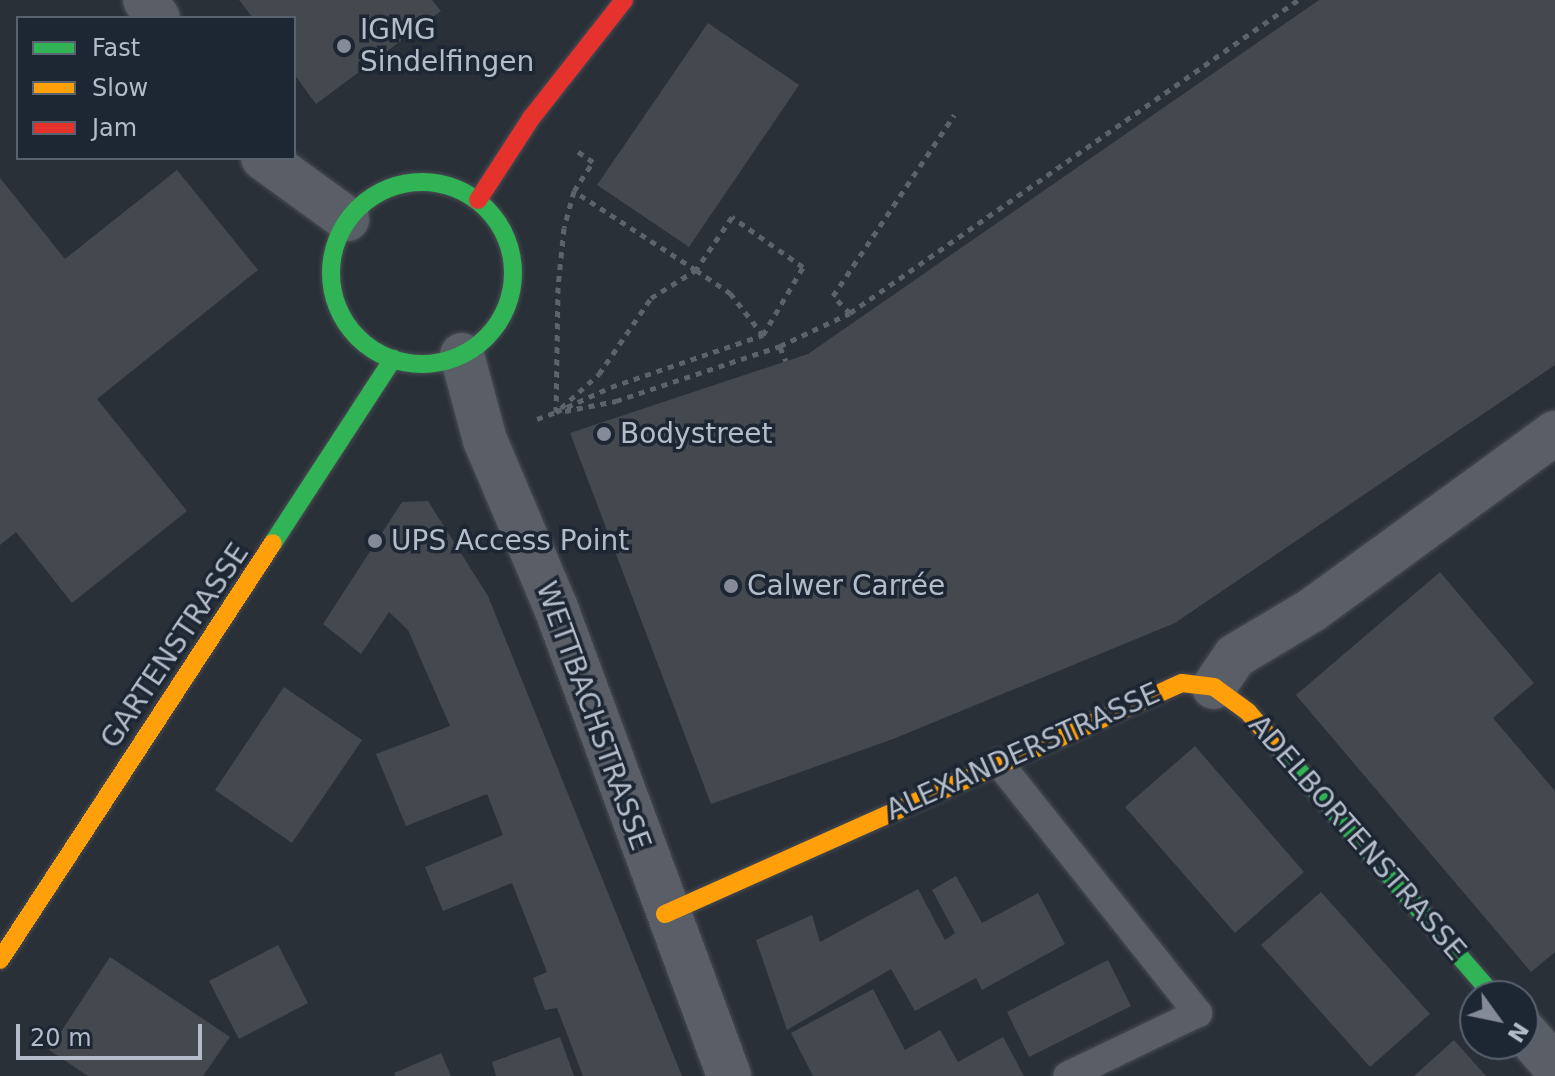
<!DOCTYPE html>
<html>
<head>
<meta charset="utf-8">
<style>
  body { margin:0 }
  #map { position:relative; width:1555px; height:1076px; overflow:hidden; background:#2a3038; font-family:"DejaVu Sans",sans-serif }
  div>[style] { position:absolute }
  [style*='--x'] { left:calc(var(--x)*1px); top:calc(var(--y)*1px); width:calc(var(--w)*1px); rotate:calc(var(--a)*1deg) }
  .building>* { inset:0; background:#444950 }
  .path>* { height:5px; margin-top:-2.5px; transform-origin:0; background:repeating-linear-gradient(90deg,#5d636a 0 6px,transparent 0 12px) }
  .roads { filter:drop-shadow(0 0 2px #484c53) drop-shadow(0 0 2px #484c53) }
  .lane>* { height:28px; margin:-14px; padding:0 14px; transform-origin:14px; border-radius:14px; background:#5a5e66 }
  .street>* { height:44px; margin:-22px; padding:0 22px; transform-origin:22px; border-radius:22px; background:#5a5e66 }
  .fast>* { height:18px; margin:-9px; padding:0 9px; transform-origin:9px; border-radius:9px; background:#30b455 }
  .fast>.ring { margin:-9px; padding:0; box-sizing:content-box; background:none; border:18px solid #30b455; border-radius:50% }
  .slow>* { height:18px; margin:-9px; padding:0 9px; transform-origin:9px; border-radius:9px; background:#ff9f0a }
  .jam>* { height:18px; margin:-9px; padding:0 9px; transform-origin:9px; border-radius:9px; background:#e5322d }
  .dots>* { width:22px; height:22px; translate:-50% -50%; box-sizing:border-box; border:4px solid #1d2633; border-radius:50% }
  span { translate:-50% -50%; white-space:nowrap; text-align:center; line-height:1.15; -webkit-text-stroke:7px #1d2633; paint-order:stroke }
  .poi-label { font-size:28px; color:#b4bcc9 }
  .left { translate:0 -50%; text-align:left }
  .street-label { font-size:28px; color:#b4bcc9 }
  .legend { position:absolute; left:16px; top:16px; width:280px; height:144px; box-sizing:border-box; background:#1d2633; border:2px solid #59626f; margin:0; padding:10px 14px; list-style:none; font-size:24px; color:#b4bcc9 }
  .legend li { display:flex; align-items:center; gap:16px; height:40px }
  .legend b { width:40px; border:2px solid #59626f }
  .north { position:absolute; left:1459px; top:980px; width:80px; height:80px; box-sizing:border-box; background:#1d2633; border:2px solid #59626f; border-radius:50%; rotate:123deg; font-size:22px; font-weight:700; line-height:32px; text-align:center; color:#b4bcc9 }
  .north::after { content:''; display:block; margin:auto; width:28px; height:36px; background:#848b96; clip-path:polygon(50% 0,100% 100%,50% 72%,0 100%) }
  .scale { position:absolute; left:16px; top:1024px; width:186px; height:36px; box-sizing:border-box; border:4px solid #b4bcc9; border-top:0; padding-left:10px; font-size:24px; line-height:28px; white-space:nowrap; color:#b4bcc9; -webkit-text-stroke:6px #1d2633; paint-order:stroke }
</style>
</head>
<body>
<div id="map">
  <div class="building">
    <i style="clip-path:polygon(239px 0,432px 0,441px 11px,316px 104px,294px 74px,294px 18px,253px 18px)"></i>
    <i style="clip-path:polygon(1319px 0,1555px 0,1555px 365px,1175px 623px,893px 739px,711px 804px,570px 433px,808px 354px)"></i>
    <i style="clip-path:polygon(708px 23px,799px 85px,689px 247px,597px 185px)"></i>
    <i style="clip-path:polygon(177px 170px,258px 270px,97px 399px,187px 511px,72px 603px,16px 532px,0 545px,0 178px,65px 259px)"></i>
    <i style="clip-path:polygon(428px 501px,488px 596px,682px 1076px,583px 1076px,557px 1008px,545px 1010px,533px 978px,547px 972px,512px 883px,443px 911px,425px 867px,503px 835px,487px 794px,406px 826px,376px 754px,450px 726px,408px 630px,389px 612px,361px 654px,323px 624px,402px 502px)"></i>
    <i style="clip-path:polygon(1440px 572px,1534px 683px,1493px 718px,1555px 791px,1555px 952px,1531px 972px,1296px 695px)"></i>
    <i style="clip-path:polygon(284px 687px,362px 740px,292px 843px,215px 790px)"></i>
    <i style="clip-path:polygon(1195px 746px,1304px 872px,1235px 933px,1125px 807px)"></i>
    <i style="clip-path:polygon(956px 876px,982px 923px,1038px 893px,1065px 944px,982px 990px,976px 978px,915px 1011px,891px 969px,787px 1030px,756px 940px,812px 915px,820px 942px,918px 889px,945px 940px,955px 933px,932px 890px)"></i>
    <i style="clip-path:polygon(1321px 892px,1430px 1014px,1370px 1067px,1261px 945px)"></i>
    <i style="clip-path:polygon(278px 945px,308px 1003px,239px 1039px,209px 981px)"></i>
    <i style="clip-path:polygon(110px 957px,230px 1037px,203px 1076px,88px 1076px,49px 1050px)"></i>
    <i style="clip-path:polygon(1108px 960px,1131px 1006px,1029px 1057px,1007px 1012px)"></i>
    <i style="clip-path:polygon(873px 989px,905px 1050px,940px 1030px,958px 1062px,1003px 1037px,1024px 1076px,813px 1076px,791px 1033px)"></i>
    <i style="clip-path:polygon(560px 1037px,574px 1076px,496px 1076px,492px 1062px)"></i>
    <i style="clip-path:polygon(1454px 1040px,1486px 1076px,1414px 1076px)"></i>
    <i style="clip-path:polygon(441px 1053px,451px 1076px,395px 1076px,394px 1073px)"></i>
  </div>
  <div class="path">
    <i style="--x:574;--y:191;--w:35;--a:-57"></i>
    <i style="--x:593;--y:162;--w:21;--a:-145"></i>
    <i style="--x:850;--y:313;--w:24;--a:-135"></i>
    <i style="--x:833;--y:296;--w:218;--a:-56.2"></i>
    <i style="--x:780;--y:347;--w:15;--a:67"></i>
    <i style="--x:561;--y:408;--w:51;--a:-41.8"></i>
    <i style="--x:599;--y:374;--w:92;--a:-55.6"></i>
    <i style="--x:651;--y:298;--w:53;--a:-31.9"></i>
    <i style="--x:696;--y:270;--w:41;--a:34.1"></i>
    <i style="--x:730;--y:293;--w:53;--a:51.8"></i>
    <i style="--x:565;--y:411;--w:52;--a:-11.1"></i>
    <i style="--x:616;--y:401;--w:173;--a:-18.5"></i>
    <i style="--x:780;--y:346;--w:77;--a:-25.2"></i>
    <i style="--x:850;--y:313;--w:547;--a:-34.94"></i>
    <i style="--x:537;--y:419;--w:20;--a:-20"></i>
    <i style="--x:556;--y:412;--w:60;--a:-24.4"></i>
    <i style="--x:611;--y:387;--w:161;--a:-18.9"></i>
    <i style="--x:763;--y:335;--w:79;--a:-59.5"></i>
    <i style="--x:803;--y:267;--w:87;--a:-144.8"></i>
    <i style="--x:732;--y:217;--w:64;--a:124.2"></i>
    <i style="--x:696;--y:270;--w:145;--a:-147.1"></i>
    <i style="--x:574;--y:191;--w:38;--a:105"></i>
    <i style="--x:564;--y:228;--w:59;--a:95.8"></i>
    <i style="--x:558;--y:287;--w:125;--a:90.9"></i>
  </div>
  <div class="roads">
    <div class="lane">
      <i style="--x:999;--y:763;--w:320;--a:51.5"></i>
      <i style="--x:1198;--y:1013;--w:145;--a:154.3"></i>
    </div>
    <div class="street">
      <i style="--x:145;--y:0;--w:22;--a:54"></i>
      <i style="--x:263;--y:158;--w:104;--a:36"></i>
      <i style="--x:462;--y:355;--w:88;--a:74.9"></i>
      <i style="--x:485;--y:440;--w:182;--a:67.1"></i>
      <i style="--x:556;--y:608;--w:499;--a:69.7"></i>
      <i style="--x:1214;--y:687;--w:37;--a:-56"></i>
      <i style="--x:1235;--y:656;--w:90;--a:-30.9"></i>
      <i style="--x:1312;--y:610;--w:301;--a:-36.1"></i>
      <i style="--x:1523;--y:1030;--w:49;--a:49.1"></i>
    </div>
    <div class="fast">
      <i class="ring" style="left:331px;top:182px;width:164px;height:164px"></i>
      <i style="--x:273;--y:543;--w:220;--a:-56.9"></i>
      <i style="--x:1279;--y:748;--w:328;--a:49.1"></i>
    </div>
    <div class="slow">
      <i style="--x:665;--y:914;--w:566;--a:-24.08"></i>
      <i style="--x:1182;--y:683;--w:32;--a:7"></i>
      <i style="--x:1214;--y:687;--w:42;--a:36.3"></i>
      <i style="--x:1248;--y:712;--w:48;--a:49.3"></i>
      <i style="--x:0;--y:960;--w:498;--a:-56.8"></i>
    </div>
    <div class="jam">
      <i style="--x:478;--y:200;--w:99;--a:-57"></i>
      <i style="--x:532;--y:117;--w:149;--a:-51.8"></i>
    </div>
  </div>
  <div class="dots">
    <i style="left:344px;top:46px;background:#848b96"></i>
    <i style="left:604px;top:434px;background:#848b96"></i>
    <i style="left:375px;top:541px;background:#848b96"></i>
    <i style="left:731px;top:586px;background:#848b96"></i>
  </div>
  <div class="poi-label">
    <span class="left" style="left:360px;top:46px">IGMG<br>Sindelfingen</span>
    <span class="left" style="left:620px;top:434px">Bodystreet</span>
    <span class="left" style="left:391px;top:541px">UPS Access Point</span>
    <span class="left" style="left:747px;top:586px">Calwer Carrée</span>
  </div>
  <div class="street-label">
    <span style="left:175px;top:646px;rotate:-56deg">GARTENSTRASSE</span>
    <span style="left:593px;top:716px;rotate:70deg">WETTBACHSTRASSE</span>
    <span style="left:1023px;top:752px;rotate:-24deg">ALEXANDERSTRASSE</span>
    <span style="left:1357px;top:838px;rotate:49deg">ADELBORTENSTRASSE</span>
  </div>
  <ul class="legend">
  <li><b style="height:10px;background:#30b455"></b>Fast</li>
  <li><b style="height:10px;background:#ff9f0a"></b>Slow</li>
  <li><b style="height:10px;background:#e5322d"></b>Jam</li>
  </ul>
  <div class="north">N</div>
  <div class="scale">20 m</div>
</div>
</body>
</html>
